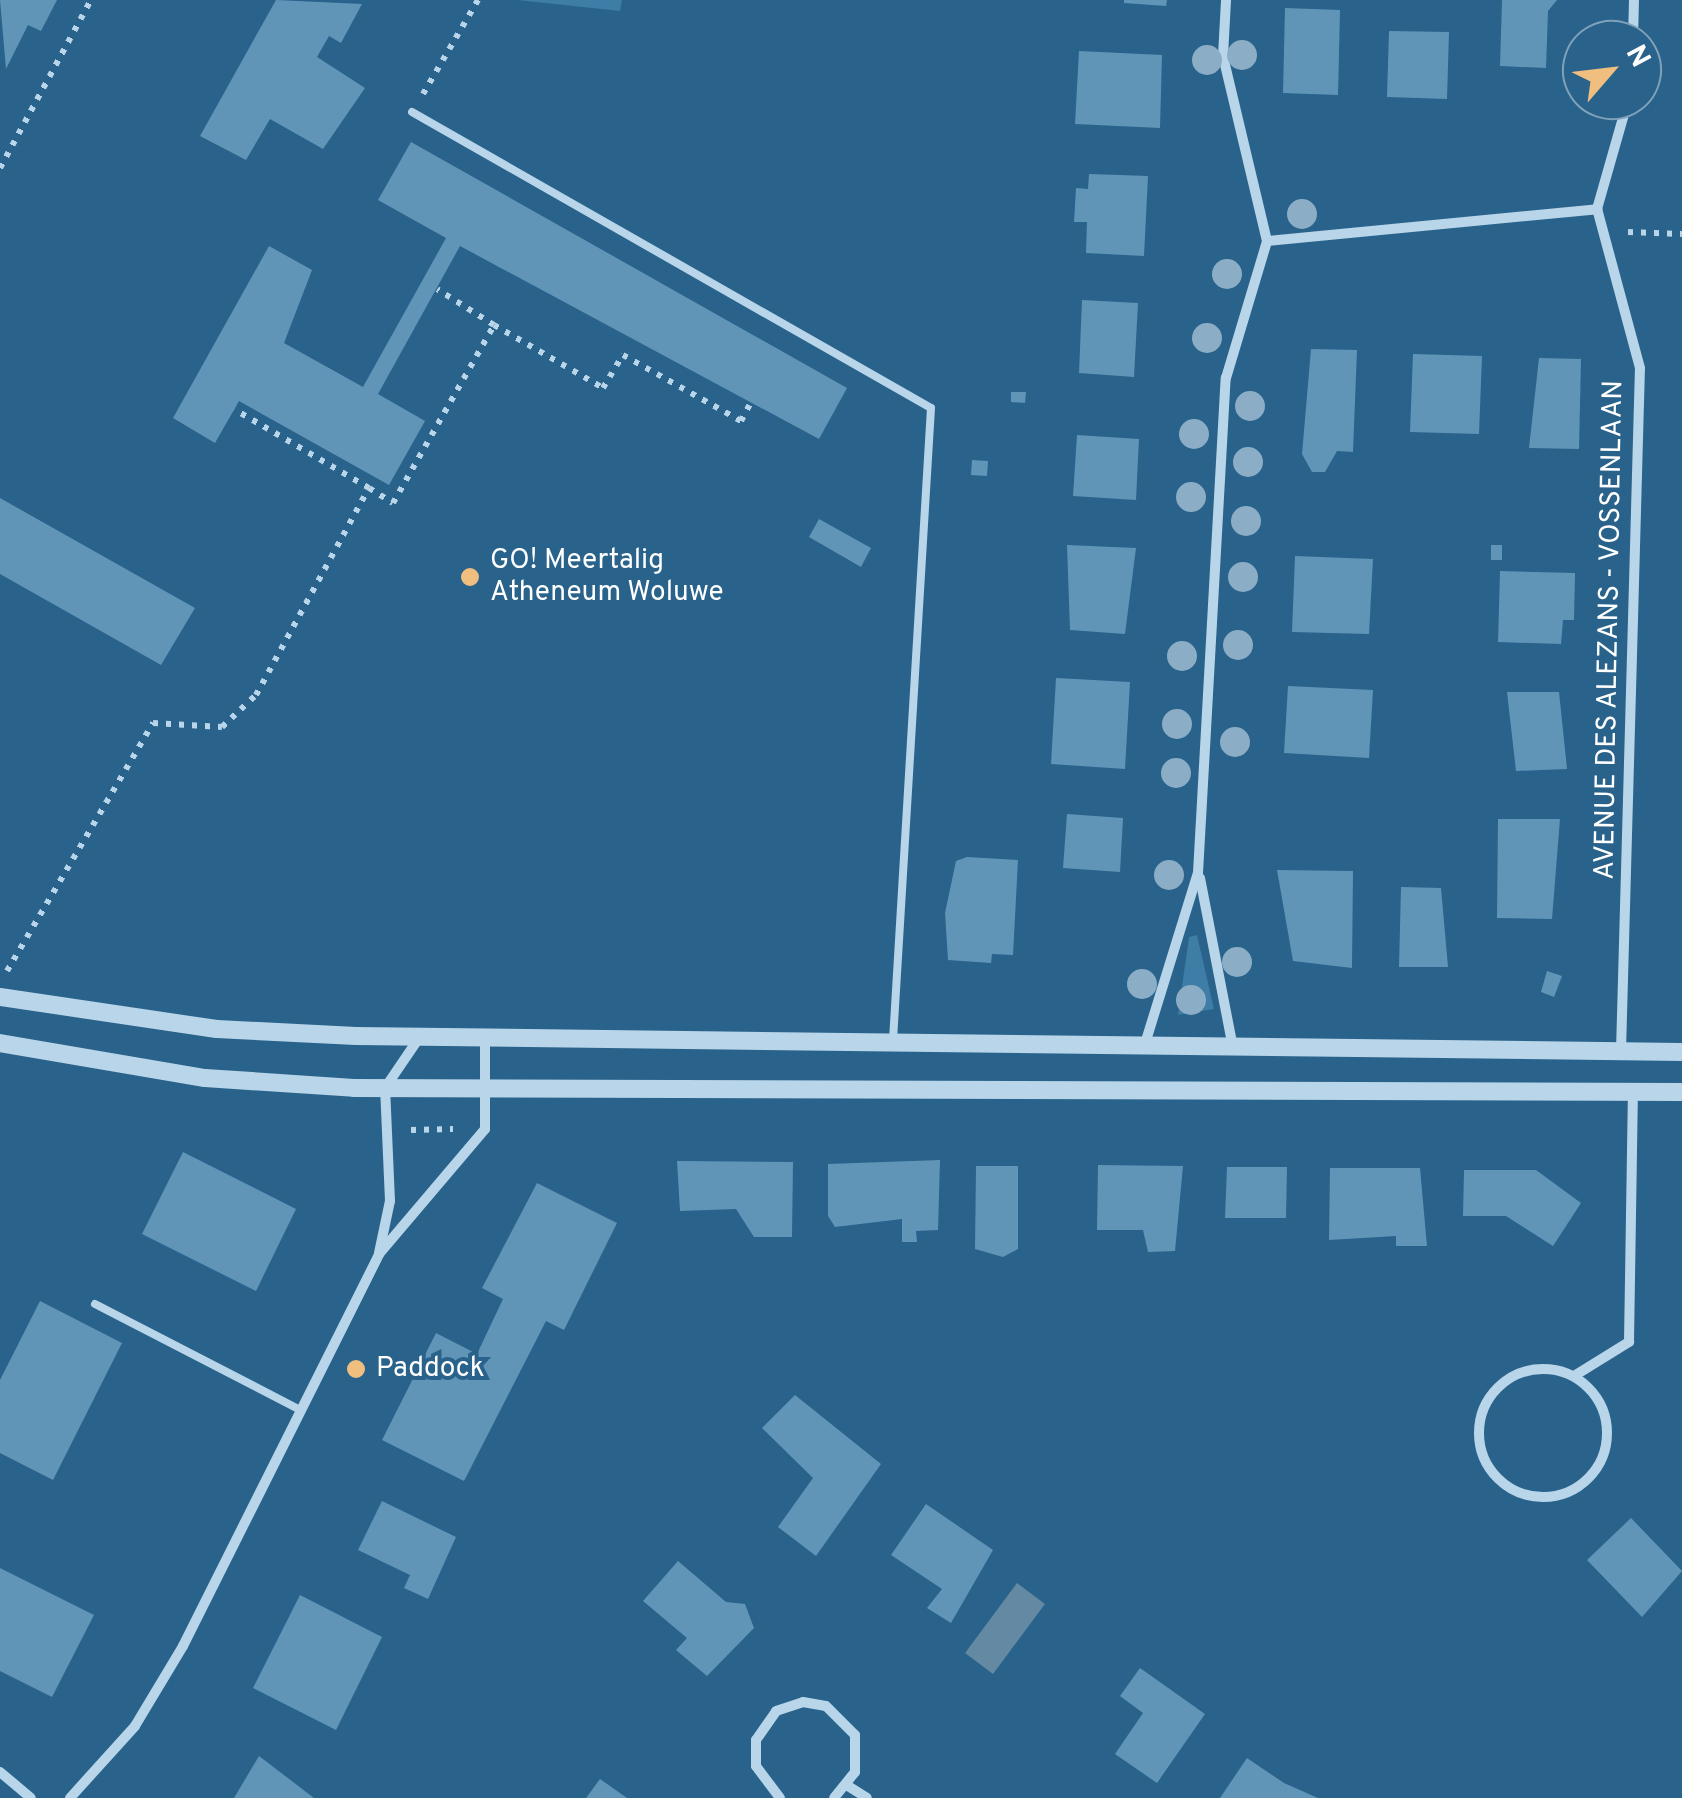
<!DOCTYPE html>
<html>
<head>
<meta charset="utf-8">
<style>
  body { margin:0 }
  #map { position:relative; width:1682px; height:1798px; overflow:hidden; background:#29628a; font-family:Overpass,sans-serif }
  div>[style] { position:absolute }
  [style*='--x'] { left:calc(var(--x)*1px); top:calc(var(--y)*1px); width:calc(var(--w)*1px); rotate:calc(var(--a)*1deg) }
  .green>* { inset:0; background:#3e7da6 }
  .water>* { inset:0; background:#6389a3 }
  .building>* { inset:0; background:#6195b8 }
  .path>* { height:6px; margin-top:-3px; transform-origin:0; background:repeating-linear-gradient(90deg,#b8d5e9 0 5px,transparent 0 13px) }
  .service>* { height:8px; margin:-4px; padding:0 4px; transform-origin:4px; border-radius:4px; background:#b8d5e9 }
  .minor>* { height:10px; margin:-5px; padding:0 5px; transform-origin:5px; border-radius:5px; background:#b8d5e9 }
  .minor>.ring { margin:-5px; padding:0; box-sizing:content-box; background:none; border:10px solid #b8d5e9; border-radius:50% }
  .tertiary>* { height:18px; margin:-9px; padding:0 9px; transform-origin:9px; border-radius:9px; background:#b8d5e9 }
  .trees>* { width:30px; height:30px; margin:-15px; border-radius:50%; background:#8baec6 }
  .dots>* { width:28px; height:28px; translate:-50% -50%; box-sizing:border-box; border:5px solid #29628a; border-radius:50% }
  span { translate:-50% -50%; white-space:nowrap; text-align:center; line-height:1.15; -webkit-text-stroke:8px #29628a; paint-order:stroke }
  .poi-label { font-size:28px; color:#fff }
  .left { translate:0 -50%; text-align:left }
  .street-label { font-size:28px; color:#fff }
  .north { position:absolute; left:1562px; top:20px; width:100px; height:100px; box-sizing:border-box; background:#29628a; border:2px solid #7fa1b9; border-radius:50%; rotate:62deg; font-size:28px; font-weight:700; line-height:40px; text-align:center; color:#fff }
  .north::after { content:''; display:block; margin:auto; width:35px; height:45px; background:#f0be7f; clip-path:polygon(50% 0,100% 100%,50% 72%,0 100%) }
</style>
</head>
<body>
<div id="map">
  <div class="green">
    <i style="clip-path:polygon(517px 0,622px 0,620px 11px)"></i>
    <i style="clip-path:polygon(1197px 935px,1214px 1009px,1178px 1015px,1189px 937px)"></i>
  </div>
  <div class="water">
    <i style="clip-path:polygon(1017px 1583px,1045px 1604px,993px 1674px,965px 1653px)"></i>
  </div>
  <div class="building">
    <i style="clip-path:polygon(0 0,57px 0,41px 31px,28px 25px,6px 69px)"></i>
    <i style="clip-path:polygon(276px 0,362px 4px,341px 43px,329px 36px,317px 57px,365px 88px,323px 149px,270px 119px,246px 160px,200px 136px)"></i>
    <i style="clip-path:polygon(1124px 0,1167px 0,1166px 6px,1124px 3px)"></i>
    <i style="clip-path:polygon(1502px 0,1557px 0,1548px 11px,1546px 68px,1500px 66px)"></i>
    <i style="clip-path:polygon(1285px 8px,1340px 10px,1338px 95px,1283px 93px)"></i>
    <i style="clip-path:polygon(1389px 31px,1449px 32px,1447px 99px,1387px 97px)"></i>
    <i style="clip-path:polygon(1079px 51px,1162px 55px,1160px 128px,1075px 124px)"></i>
    <i style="clip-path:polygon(411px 142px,847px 388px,819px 439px,460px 246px,378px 394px,425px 421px,389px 485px,239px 401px,215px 443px,173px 418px,269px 246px,312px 270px,284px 343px,363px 387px,446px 238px,378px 200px)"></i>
    <i style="clip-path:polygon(1089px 174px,1148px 176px,1144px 256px,1086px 253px,1087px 222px,1074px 222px,1076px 188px,1088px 189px)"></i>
    <i style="clip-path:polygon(1082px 300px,1138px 303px,1134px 377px,1079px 373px)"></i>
    <i style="clip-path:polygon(1311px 349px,1357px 350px,1353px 452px,1337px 451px,1325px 472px,1312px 472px,1302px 454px)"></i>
    <i style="clip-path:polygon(1413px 354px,1482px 356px,1479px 434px,1410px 432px)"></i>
    <i style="clip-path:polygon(1539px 358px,1581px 359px,1579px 449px,1529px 448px)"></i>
    <i style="clip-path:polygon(1011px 392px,1026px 392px,1025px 403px,1011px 402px)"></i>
    <i style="clip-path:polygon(1077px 435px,1139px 439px,1136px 500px,1073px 496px)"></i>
    <i style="clip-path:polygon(972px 460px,988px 461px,987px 476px,971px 475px)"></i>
    <i style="clip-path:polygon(0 498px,195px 608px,161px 665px,0 574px)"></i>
    <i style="clip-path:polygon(819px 519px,871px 548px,861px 567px,809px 537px)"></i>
    <i style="clip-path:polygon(1067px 545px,1136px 548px,1125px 634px,1070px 630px)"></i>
    <i style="clip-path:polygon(1491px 545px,1502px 545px,1502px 560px,1491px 560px)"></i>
    <i style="clip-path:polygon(1295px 556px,1373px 559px,1369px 634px,1292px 632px)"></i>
    <i style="clip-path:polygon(1500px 571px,1575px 573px,1574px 620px,1563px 620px,1561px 644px,1498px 642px)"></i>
    <i style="clip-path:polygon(1056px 678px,1130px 682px,1125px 769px,1051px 764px)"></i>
    <i style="clip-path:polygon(1288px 686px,1373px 690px,1369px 758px,1284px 753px)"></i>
    <i style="clip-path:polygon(1507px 692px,1559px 692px,1567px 769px,1516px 771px)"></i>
    <i style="clip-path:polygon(1067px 814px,1123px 818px,1120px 872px,1063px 868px)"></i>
    <i style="clip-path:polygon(1498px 819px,1560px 819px,1552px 919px,1497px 918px)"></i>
    <i style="clip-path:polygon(967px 857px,1018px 860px,1013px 955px,992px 954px,991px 963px,948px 960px,945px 913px,956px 861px)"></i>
    <i style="clip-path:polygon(1277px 870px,1353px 871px,1352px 968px,1293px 961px)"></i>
    <i style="clip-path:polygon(1401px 887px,1441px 888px,1448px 967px,1399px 967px)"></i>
    <i style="clip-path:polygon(1547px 971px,1562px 976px,1554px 997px,1541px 992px)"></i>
    <i style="clip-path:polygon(183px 1152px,296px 1209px,256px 1291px,142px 1234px)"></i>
    <i style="clip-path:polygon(940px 1160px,938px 1230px,916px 1231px,917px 1242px,902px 1242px,902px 1219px,835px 1227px,828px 1216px,828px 1164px)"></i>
    <i style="clip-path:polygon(677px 1161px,793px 1162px,792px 1237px,754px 1237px,736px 1209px,680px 1211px)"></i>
    <i style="clip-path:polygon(1098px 1165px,1183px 1166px,1175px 1251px,1148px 1252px,1143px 1230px,1097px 1230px)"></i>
    <i style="clip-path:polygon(976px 1166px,1018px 1166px,1018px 1249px,1003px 1257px,975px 1249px)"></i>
    <i style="clip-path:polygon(1227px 1167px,1287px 1167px,1286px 1218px,1225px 1218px)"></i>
    <i style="clip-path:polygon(1330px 1168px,1420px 1168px,1427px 1246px,1396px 1246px,1396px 1236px,1329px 1240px)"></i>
    <i style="clip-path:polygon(1464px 1170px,1536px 1170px,1581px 1203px,1553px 1246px,1506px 1216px,1463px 1216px)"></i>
    <i style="clip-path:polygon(537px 1183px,617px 1223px,564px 1330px,546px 1321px,464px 1481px,382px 1440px,436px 1333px,477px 1354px,503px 1299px,482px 1288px)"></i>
    <i style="clip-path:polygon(40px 1301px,122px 1343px,53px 1480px,0 1453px,0 1380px)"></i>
    <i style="clip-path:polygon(795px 1395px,881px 1464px,816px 1556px,778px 1527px,813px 1478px,762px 1428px)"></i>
    <i style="clip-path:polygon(382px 1501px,456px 1537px,428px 1599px,404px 1588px,410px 1575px,358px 1550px)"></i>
    <i style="clip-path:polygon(926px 1504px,993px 1550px,951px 1623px,927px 1608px,942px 1589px,891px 1555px)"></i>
    <i style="clip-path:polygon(1631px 1518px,1682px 1571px,1642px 1617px,1587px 1560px)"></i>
    <i style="clip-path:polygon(678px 1561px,726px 1602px,745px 1604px,754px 1628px,707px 1676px,676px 1650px,687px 1638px,643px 1601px)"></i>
    <i style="clip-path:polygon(0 1568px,94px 1615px,52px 1697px,0 1671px)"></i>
    <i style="clip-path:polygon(300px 1595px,382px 1637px,336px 1730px,253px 1688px)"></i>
    <i style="clip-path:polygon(1140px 1668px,1205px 1714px,1157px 1783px,1115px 1754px,1143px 1713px,1120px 1696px)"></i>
    <i style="clip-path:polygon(259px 1756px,314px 1798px,234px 1798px)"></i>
    <i style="clip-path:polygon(1247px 1758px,1284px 1783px,1318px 1798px,1220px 1798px)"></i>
    <i style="clip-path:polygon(600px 1779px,627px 1798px,586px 1798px)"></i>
  </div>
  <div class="path">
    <i style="--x:423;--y:94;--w:109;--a:-59.7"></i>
    <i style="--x:0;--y:168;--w:191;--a:-61.6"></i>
    <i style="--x:1628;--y:232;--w:54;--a:2.1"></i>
    <i style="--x:494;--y:325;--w:126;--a:30"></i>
    <i style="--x:603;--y:388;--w:39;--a:-59"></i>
    <i style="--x:623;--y:355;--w:135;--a:29.2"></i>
    <i style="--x:741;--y:421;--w:21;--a:-62"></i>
    <i style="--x:369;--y:488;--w:28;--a:32"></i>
    <i style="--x:393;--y:503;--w:205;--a:-60.4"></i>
    <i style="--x:494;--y:325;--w:67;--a:-147.7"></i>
    <i style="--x:7;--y:971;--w:288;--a:-59.5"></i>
    <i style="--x:153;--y:723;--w:69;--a:3.3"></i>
    <i style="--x:222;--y:727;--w:47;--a:-43.3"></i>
    <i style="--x:256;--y:695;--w:236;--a:-61.4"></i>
    <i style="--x:369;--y:488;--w:156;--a:-149.7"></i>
    <i style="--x:411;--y:1130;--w:42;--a:-1.4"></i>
  </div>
  <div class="service">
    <i style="--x:412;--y:112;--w:597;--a:29.7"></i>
    <i style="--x:931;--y:408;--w:633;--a:93.44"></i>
    <i style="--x:95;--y:1304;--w:231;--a:27.3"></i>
  </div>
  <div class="minor">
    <i style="--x:1633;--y:40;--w:40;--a:-88.6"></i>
    <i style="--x:1267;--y:241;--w:332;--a:-5.5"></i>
    <i style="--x:1200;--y:878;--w:173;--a:79"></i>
    <i style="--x:1144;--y:1047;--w:182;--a:-72.8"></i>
    <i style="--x:1198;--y:873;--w:496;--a:-86.8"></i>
    <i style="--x:1226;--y:378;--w:143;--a:-73.3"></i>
    <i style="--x:1267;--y:241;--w:190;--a:-103.4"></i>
    <i style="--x:1223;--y:56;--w:56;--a:-86.9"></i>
    <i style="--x:1621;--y:1051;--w:683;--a:-88.41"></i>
    <i style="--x:1640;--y:368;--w:165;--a:-105.1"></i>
    <i style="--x:1597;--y:209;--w:113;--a:-74.1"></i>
    <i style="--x:379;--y:1253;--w:53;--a:-78.1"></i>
    <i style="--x:390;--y:1201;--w:113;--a:-92.5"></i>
    <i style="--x:385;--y:1088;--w:60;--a:-55.8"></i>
    <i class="ring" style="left:1479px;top:1369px;width:118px;height:118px"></i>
    <i style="--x:1574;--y:1376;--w:65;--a:-31.7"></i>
    <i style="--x:1629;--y:1342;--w:251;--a:-89.1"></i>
    <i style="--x:0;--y:1772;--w:40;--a:40"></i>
    <i style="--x:848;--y:1786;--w:22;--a:32"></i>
    <i style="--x:70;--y:1798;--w:97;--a:-47.9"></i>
    <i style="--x:135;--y:1726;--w:93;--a:-59"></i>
    <i style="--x:183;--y:1646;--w:438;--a:-63.4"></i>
    <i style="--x:379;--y:1254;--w:164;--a:-49.7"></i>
    <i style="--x:485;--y:1129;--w:89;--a:-90"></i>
    <i style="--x:780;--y:1798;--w:40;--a:-127"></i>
    <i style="--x:756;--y:1766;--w:26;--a:-90"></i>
    <i style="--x:756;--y:1740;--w:35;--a:-55"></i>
    <i style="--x:776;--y:1711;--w:28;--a:-18"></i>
    <i style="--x:803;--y:1702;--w:23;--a:10"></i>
    <i style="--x:826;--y:1706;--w:41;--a:45"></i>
    <i style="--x:855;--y:1735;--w:37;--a:90"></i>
    <i style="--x:855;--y:1772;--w:33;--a:129"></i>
  </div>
  <div class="tertiary">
    <i style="--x:0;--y:997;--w:219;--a:8.4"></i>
    <i style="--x:217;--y:1029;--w:139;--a:2.9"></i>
    <i style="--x:356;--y:1036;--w:1326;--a:0.69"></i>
    <i style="--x:0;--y:1043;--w:208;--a:9.7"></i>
    <i style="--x:205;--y:1078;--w:149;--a:3.8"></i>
    <i style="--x:354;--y:1088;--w:1328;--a:0.17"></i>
  </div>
  <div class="trees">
    <i style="left:1242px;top:55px"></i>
    <i style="left:1207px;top:60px"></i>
    <i style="left:1302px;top:214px"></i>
    <i style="left:1227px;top:274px"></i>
    <i style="left:1207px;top:338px"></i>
    <i style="left:1250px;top:406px"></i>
    <i style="left:1194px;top:434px"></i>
    <i style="left:1248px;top:462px"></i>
    <i style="left:1191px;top:497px"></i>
    <i style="left:1246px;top:521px"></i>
    <i style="left:1243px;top:577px"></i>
    <i style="left:1238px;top:645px"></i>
    <i style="left:1182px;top:656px"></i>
    <i style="left:1177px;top:724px"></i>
    <i style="left:1235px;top:742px"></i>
    <i style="left:1176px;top:773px"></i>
    <i style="left:1169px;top:875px"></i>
    <i style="left:1237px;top:962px"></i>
    <i style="left:1142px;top:984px"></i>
    <i style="left:1191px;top:1000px"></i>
  </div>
  <div class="dots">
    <i style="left:470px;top:577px;background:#f0be7f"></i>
    <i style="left:356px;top:1369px;background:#f0be7f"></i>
  </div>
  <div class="poi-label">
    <span class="left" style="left:490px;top:577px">GO! Meertalig<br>Atheneum Woluwe</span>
    <span class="left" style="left:376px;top:1369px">Paddock</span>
  </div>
  <div class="street-label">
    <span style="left:1610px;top:630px;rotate:-89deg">AVENUE DES ALEZANS - VOSSENLAAN</span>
  </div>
  <div class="north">N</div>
</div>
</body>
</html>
